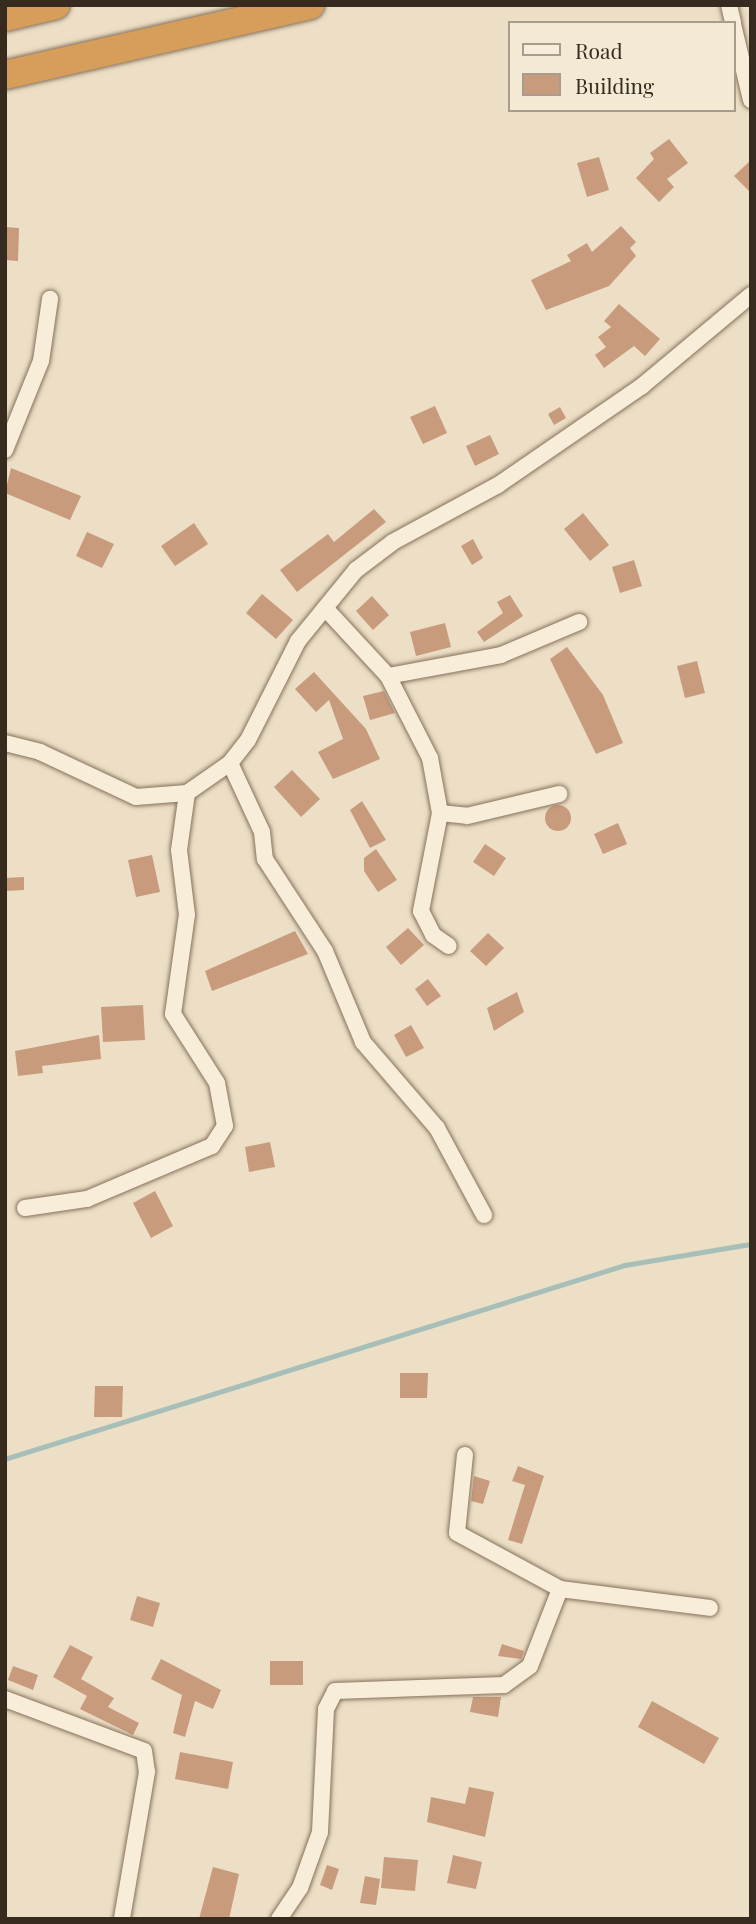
<!DOCTYPE html>
<html>
<head>
<meta charset="utf-8">
<style>
  body { margin:0 }
  #map { position:relative; width:756px; height:1924px; overflow:hidden; background:#ecdfc5; font-family:"Playfair Display",serif }
  div>[style] { position:absolute }
  [style*='--x'] { left:calc(var(--x)*1px); top:calc(var(--y)*1px); width:calc(var(--w)*1px); rotate:calc(var(--a)*1deg) }
  .stream>* { height:4.5px; margin:-2.25px; padding:0 2.25px; transform-origin:2.25px; border-radius:2.25px; background:#a7bfb8 }
  .building>* { inset:0; background:#c89b7d }
  .round { border-radius:50% }
  .roads { filter:drop-shadow(0 0 2px #86715c) drop-shadow(0 0 2px #86715c) }
  .street>* { height:16px; margin:-8px; padding:0 8px; transform-origin:8px; border-radius:8px; background:#f7edd8 }
  .highway>* { height:28px; margin:-14px; padding:0 14px; transform-origin:14px; border-radius:14px; background:#d69d5b }
  span { translate:-50% -50%; white-space:nowrap; text-align:center; line-height:1.15; -webkit-text-stroke:6px #f4ead4; paint-order:stroke }
  .frame { position:absolute; inset:0; border:7px solid #372a1f; pointer-events:none }
  .legend { position:absolute; left:508px; top:21px; width:228px; height:91px; box-sizing:border-box; background:#f4ead4; border:2px solid #a89d8c; margin:0; padding:9px 12px; list-style:none; font-size:21px; color:#372a1f }
  .legend li { display:flex; align-items:center; gap:14px; height:35px }
  .legend b { width:35px; border:2px solid #a89d8c }
</style>
</head>
<body>
<div id="map">
  <div class="stream">
    <i style="--x:5;--y:1459;--w:650;--a:-17.38"></i>
    <i style="--x:625;--y:1265;--w:128;--a:-9.5"></i>
  </div>
  <div class="building">
    <i style="clip-path:polygon(669px 139px,688px 163px,667px 179px,674px 187px,659px 202px,636px 178px,654px 159px,650px 153px)"></i>
    <i style="clip-path:polygon(599px 157px,609px 190px,587px 197px,577px 163px)"></i>
    <i style="clip-path:polygon(751px 160px,751px 193px,734px 176px)"></i>
    <i style="clip-path:polygon(621px 226px,636px 242px,630px 248px,636px 256px,609px 286px,546px 310px,531px 280px,571px 261px,567px 255px,587px 243px,592px 252px)"></i>
    <i style="clip-path:polygon(5px 227px,19px 228px,18px 261px,5px 260px)"></i>
    <i style="clip-path:polygon(619px 304px,660px 339px,645px 356px,634px 346px,604px 368px,595px 355px,606px 347px,598px 337px,611px 327px,604px 321px)"></i>
    <i style="clip-path:polygon(435px 406px,447px 433px,423px 444px,410px 417px)"></i>
    <i style="clip-path:polygon(560px 407px,566px 418px,554px 425px,548px 414px)"></i>
    <i style="clip-path:polygon(490px 435px,499px 454px,475px 466px,466px 446px)"></i>
    <i style="clip-path:polygon(11px 468px,81px 496px,70px 520px,5px 493px)"></i>
    <i style="clip-path:polygon(374px 509px,386px 522px,297px 592px,280px 570px,328px 534px,334px 542px)"></i>
    <i style="clip-path:polygon(583px 513px,609px 545px,590px 561px,564px 529px)"></i>
    <i style="clip-path:polygon(194px 523px,208px 544px,175px 566px,161px 546px)"></i>
    <i style="clip-path:polygon(87px 532px,114px 544px,102px 568px,76px 556px)"></i>
    <i style="clip-path:polygon(473px 539px,483px 558px,472px 565px,461px 546px)"></i>
    <i style="clip-path:polygon(634px 560px,642px 586px,620px 593px,612px 567px)"></i>
    <i style="clip-path:polygon(262px 594px,293px 620px,276px 639px,246px 613px)"></i>
    <i style="clip-path:polygon(510px 595px,523px 616px,484px 642px,477px 632px,503px 613px,497px 602px)"></i>
    <i style="clip-path:polygon(372px 596px,389px 615px,373px 630px,356px 611px)"></i>
    <i style="clip-path:polygon(445px 623px,451px 647px,416px 656px,410px 632px)"></i>
    <i style="clip-path:polygon(567px 647px,603px 695px,623px 743px,596px 754px,550px 659px)"></i>
    <i style="clip-path:polygon(697px 661px,705px 693px,685px 698px,677px 666px)"></i>
    <i style="clip-path:polygon(314px 672px,366px 729px,380px 759px,333px 779px,318px 752px,343px 739px,329px 700px,316px 712px,295px 689px)"></i>
    <i style="clip-path:polygon(384px 691px,395px 713px,370px 720px,363px 696px)"></i>
    <i style="clip-path:polygon(292px 770px,320px 799px,301px 817px,274px 787px)"></i>
    <i style="clip-path:polygon(362px 801px,386px 840px,370px 848px,350px 810px)"></i>
    <i class="round" style="left:545px;top:805px;width:26px;height:26px"></i>
    <i style="clip-path:polygon(618px 823px,627px 844px,603px 854px,594px 834px)"></i>
    <i style="clip-path:polygon(485px 844px,506px 858px,494px 876px,473px 862px)"></i>
    <i style="clip-path:polygon(376px 849px,397px 880px,378px 892px,364px 871px,364px 858px)"></i>
    <i style="clip-path:polygon(152px 855px,160px 892px,136px 897px,128px 860px)"></i>
    <i style="clip-path:polygon(24px 877px,24px 890px,5px 891px,5px 878px)"></i>
    <i style="clip-path:polygon(408px 928px,424px 945px,401px 965px,386px 947px)"></i>
    <i style="clip-path:polygon(295px 931px,308px 954px,212px 991px,205px 971px)"></i>
    <i style="clip-path:polygon(488px 933px,504px 948px,486px 966px,470px 951px)"></i>
    <i style="clip-path:polygon(428px 979px,441px 996px,427px 1006px,415px 989px)"></i>
    <i style="clip-path:polygon(517px 992px,524px 1012px,494px 1031px,487px 1008px)"></i>
    <i style="clip-path:polygon(143px 1005px,145px 1040px,103px 1042px,101px 1007px)"></i>
    <i style="clip-path:polygon(411px 1025px,424px 1048px,406px 1057px,394px 1035px)"></i>
    <i style="clip-path:polygon(99px 1035px,101px 1059px,42px 1066px,43px 1073px,18px 1076px,15px 1051px)"></i>
    <i style="clip-path:polygon(270px 1142px,275px 1167px,249px 1172px,245px 1147px)"></i>
    <i style="clip-path:polygon(155px 1191px,173px 1226px,151px 1238px,133px 1203px)"></i>
    <i style="clip-path:polygon(400px 1373px,428px 1373px,427px 1398px,400px 1398px)"></i>
    <i style="clip-path:polygon(95px 1386px,123px 1386px,122px 1417px,94px 1417px)"></i>
    <i style="clip-path:polygon(518px 1466px,544px 1476px,522px 1544px,508px 1540px,525px 1485px,512px 1481px)"></i>
    <i style="clip-path:polygon(474px 1476px,490px 1481px,483px 1504px,471px 1501px)"></i>
    <i style="clip-path:polygon(137px 1596px,160px 1603px,153px 1627px,130px 1620px)"></i>
    <i style="clip-path:polygon(502px 1644px,524px 1651px,521px 1659px,498px 1656px)"></i>
    <i style="clip-path:polygon(70px 1645px,93px 1657px,81px 1679px,114px 1698px,108px 1707px,139px 1723px,133px 1735px,80px 1709px,87px 1696px,53px 1677px)"></i>
    <i style="clip-path:polygon(161px 1659px,221px 1690px,213px 1709px,195px 1701px,185px 1737px,173px 1733px,182px 1695px,151px 1679px)"></i>
    <i style="clip-path:polygon(270px 1661px,303px 1661px,303px 1685px,270px 1685px)"></i>
    <i style="clip-path:polygon(13px 1666px,38px 1675px,33px 1690px,8px 1680px)"></i>
    <i style="clip-path:polygon(473px 1697px,501px 1697px,498px 1717px,470px 1712px)"></i>
    <i style="clip-path:polygon(652px 1701px,719px 1738px,704px 1764px,638px 1727px)"></i>
    <i style="clip-path:polygon(180px 1752px,233px 1762px,228px 1789px,175px 1779px)"></i>
    <i style="clip-path:polygon(469px 1787px,494px 1792px,485px 1837px,427px 1822px,431px 1797px,465px 1804px)"></i>
    <i style="clip-path:polygon(453px 1855px,482px 1862px,476px 1889px,447px 1883px)"></i>
    <i style="clip-path:polygon(384px 1857px,418px 1860px,415px 1891px,381px 1888px)"></i>
    <i style="clip-path:polygon(327px 1865px,339px 1869px,332px 1890px,320px 1885px)"></i>
    <i style="clip-path:polygon(213px 1867px,239px 1874px,229px 1919px,199px 1919px)"></i>
    <i style="clip-path:polygon(365px 1876px,380px 1879px,376px 1905px,360px 1903px)"></i>
  </div>
  <div class="roads">
    <div class="street">
      <i style="--x:729;--y:5;--w:18;--a:77"></i>
      <i style="--x:733;--y:24;--w:78;--a:76.7"></i>
      <i style="--x:5;--y:450;--w:96;--a:-68"></i>
      <i style="--x:41;--y:361;--w:63;--a:-81.7"></i>
      <i style="--x:325;--y:608;--w:93;--a:47.2"></i>
      <i style="--x:388;--y:676;--w:92;--a:62.9"></i>
      <i style="--x:430;--y:758;--w:56;--a:79.7"></i>
      <i style="--x:440;--y:813;--w:100;--a:101"></i>
      <i style="--x:421;--y:911;--w:27;--a:63"></i>
      <i style="--x:433;--y:935;--w:19;--a:35"></i>
      <i style="--x:388;--y:676;--w:115;--a:-10.5"></i>
      <i style="--x:501;--y:655;--w:85;--a:-22.9"></i>
      <i style="--x:5;--y:743;--w:36;--a:14"></i>
      <i style="--x:40;--y:752;--w:106;--a:25.1"></i>
      <i style="--x:136;--y:797;--w:51;--a:-4.5"></i>
      <i style="--x:187;--y:793;--w:52;--a:-34.9"></i>
      <i style="--x:230;--y:763;--w:29;--a:-52"></i>
      <i style="--x:248;--y:740;--w:111;--a:-63.2"></i>
      <i style="--x:298;--y:641;--w:92;--a:-50.8"></i>
      <i style="--x:356;--y:570;--w:46;--a:-37.1"></i>
      <i style="--x:393;--y:542;--w:119;--a:-28.5"></i>
      <i style="--x:498;--y:485;--w:175;--a:-34.5"></i>
      <i style="--x:642;--y:386;--w:142;--a:-39.9"></i>
      <i style="--x:230;--y:763;--w:76;--a:65.1"></i>
      <i style="--x:262;--y:832;--w:27;--a:84"></i>
      <i style="--x:265;--y:859;--w:110;--a:56.9"></i>
      <i style="--x:325;--y:951;--w:99;--a:67.3"></i>
      <i style="--x:363;--y:1042;--w:113;--a:49.3"></i>
      <i style="--x:437;--y:1128;--w:99;--a:61.6"></i>
      <i style="--x:440;--y:813;--w:27;--a:6"></i>
      <i style="--x:467;--y:816;--w:95;--a:-13.4"></i>
      <i style="--x:25;--y:1208;--w:63;--a:-8.3"></i>
      <i style="--x:87;--y:1199;--w:136;--a:-23"></i>
      <i style="--x:212;--y:1146;--w:24;--a:-57"></i>
      <i style="--x:225;--y:1126;--w:44;--a:-100.5"></i>
      <i style="--x:217;--y:1083;--w:82;--a:-122.5"></i>
      <i style="--x:173;--y:1014;--w:100;--a:-82"></i>
      <i style="--x:187;--y:915;--w:65;--a:-97"></i>
      <i style="--x:179;--y:850;--w:58;--a:-82"></i>
      <i style="--x:465;--y:1455;--w:78;--a:95.9"></i>
      <i style="--x:457;--y:1533;--w:117;--a:28.5"></i>
      <i style="--x:5;--y:1699;--w:148;--a:20.5"></i>
      <i style="--x:144;--y:1751;--w:21;--a:82"></i>
      <i style="--x:147;--y:1772;--w:149;--a:99.7"></i>
      <i style="--x:279;--y:1919;--w:37;--a:-56"></i>
      <i style="--x:300;--y:1888;--w:59;--a:-70.3"></i>
      <i style="--x:320;--y:1832;--w:123;--a:-87.2"></i>
      <i style="--x:326;--y:1709;--w:20;--a:-63"></i>
      <i style="--x:335;--y:1691;--w:169;--a:-2"></i>
      <i style="--x:504;--y:1685;--w:32;--a:-36"></i>
      <i style="--x:530;--y:1666;--w:83;--a:-68.7"></i>
      <i style="--x:560;--y:1589;--w:151;--a:7.2"></i>
    </div>
    <div class="highway">
      <i style="--x:5;--y:17;--w:52;--a:-13.2"></i>
      <i style="--x:5;--y:75;--w:313;--a:-12.9"></i>
    </div>
  </div>
  <div class="frame"></div>
  <ul class="legend">
  <li><b style="height:9px;background:#f7edd8"></b>Road</li>
  <li><b style="height:19px;background:#c89b7d"></b>Building</li>
  </ul>
</div>
</body>
</html>
